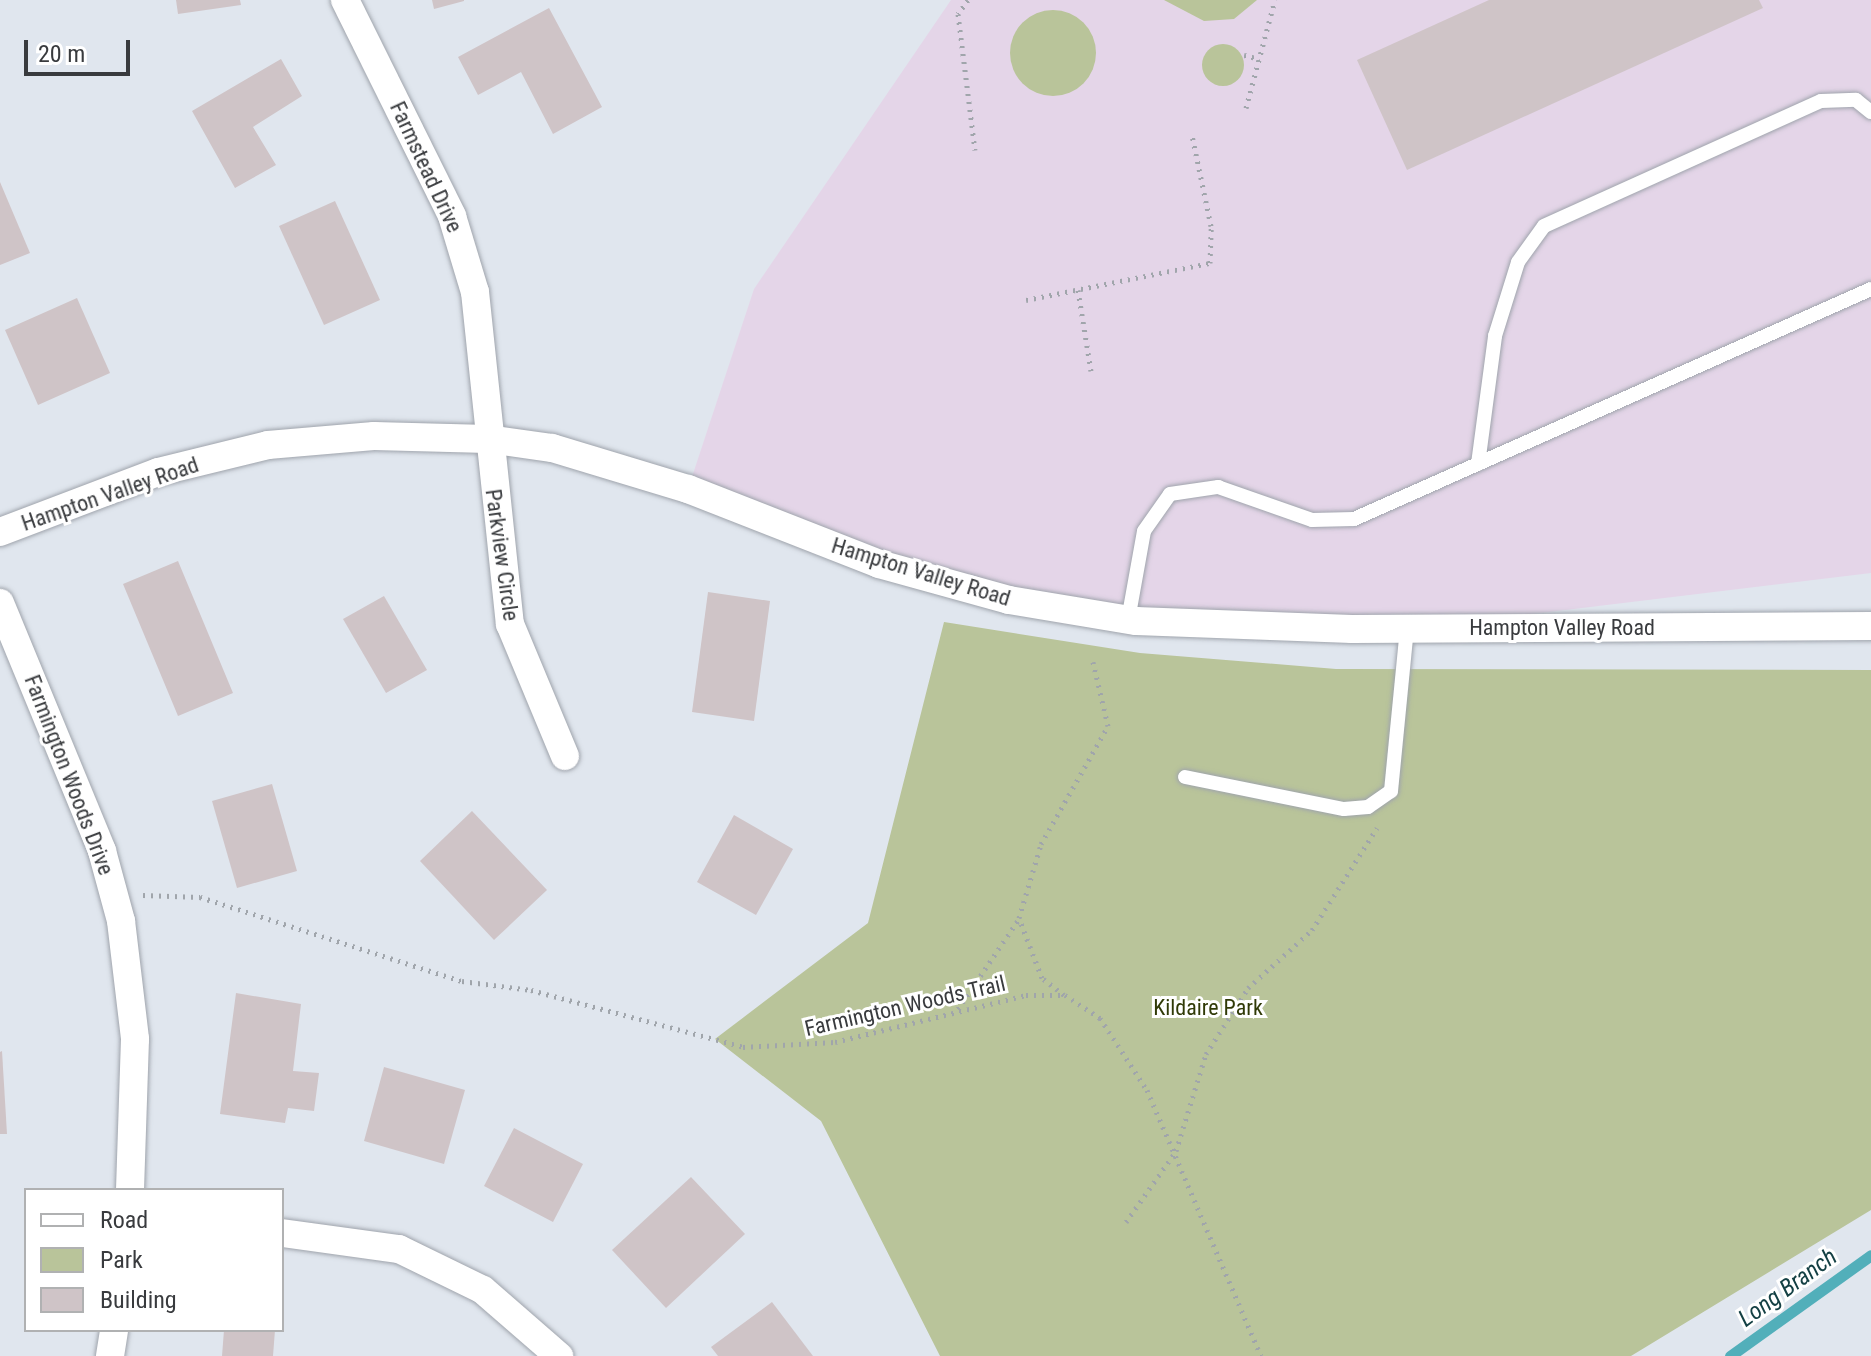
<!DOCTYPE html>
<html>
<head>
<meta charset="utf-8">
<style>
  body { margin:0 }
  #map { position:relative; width:1871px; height:1356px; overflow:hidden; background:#e0e6ee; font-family:"Roboto Condensed",sans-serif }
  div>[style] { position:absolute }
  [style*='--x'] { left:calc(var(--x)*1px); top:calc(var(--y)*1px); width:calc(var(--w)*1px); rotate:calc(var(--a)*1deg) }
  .education>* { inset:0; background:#e4d5e8 }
  .green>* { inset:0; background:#b9c49a }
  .round { border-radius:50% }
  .stream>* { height:11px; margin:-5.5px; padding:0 5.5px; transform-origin:5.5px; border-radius:5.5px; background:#52afba }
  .building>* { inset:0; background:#cfc4c7 }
  .path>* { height:5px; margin-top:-2.5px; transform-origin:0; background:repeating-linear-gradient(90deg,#a0a5ab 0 2px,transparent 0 8px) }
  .roads { filter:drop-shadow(0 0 2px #9fa4ac) drop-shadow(0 0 2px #9fa4ac) }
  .lane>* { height:14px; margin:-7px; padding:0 7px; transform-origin:7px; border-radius:7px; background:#fff }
  .street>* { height:28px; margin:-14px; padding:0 14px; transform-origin:14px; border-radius:14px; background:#fff }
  span { translate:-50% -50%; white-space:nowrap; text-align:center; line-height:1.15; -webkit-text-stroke:6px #fff; paint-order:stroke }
  .street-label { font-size:22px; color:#393b3e }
  .park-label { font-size:22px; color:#303a07 }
  .water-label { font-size:24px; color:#144044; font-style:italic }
  .legend { position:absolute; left:24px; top:1188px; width:260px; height:144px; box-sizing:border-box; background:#fff; border:2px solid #b0b1b2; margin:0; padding:10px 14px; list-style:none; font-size:24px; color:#393b3e }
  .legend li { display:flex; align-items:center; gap:16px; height:40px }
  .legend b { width:40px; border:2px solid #b0b1b2 }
  .scale { position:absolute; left:24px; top:40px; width:106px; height:36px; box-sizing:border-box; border:4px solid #393b3e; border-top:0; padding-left:10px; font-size:24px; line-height:28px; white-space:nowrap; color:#393b3e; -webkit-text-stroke:6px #fff; paint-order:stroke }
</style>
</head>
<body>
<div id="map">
  <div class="education">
    <i style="clip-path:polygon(951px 0,1871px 0,1871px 573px,1407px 629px,1009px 600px,688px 489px,754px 289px)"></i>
  </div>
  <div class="green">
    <i style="clip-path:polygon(1164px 0,1257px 0,1234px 19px,1204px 21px)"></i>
    <i class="round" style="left:1010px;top:10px;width:86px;height:86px"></i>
    <i class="round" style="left:1202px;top:44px;width:42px;height:42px"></i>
    <i style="clip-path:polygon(944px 622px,1140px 653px,1336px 669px,1871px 670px,1871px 1210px,1631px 1356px,940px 1356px,821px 1121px,715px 1039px,868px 923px)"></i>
  </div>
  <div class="stream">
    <i style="--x:1730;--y:1356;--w:173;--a:-35.6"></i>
  </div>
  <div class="building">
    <i style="clip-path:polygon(176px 0,240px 0,241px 5px,178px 14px)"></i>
    <i style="clip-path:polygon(432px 0,464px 0,464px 1px,434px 9px)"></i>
    <i style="clip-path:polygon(1489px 0,1759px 0,1763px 8px,1407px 170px,1357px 60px)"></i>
    <i style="clip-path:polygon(549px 8px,602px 107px,553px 134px,521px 72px,478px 95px,458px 57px)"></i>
    <i style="clip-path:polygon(281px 59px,302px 96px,253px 127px,276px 165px,235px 188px,192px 111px)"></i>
    <i style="clip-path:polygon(0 182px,30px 253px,0 265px)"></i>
    <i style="clip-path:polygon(335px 201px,380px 300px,324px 325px,279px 226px)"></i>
    <i style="clip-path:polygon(77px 298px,110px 373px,38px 405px,5px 330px)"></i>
    <i style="clip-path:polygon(178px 561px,233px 693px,178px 716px,123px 584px)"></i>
    <i style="clip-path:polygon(708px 592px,770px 601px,754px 721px,692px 712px)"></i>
    <i style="clip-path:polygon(384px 596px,427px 670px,386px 693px,343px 619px)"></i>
    <i style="clip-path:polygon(272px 784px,297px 871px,237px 888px,212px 801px)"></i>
    <i style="clip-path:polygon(472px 811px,547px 890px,494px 940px,420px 861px)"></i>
    <i style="clip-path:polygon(734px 815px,793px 849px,756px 915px,697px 882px)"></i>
    <i style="clip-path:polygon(236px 993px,301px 1004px,293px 1071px,319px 1073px,314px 1111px,288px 1108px,285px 1123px,220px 1114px)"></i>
    <i style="clip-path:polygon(2px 1051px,7px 1134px,0 1134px,0 1052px)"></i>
    <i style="clip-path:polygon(384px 1067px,465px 1090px,444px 1164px,364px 1141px)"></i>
    <i style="clip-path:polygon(514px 1128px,583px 1164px,553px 1222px,484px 1186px)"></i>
    <i style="clip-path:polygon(691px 1177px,745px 1234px,666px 1308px,612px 1250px)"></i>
    <i style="clip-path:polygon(772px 1302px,813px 1356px,718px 1356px,711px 1347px)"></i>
    <i style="clip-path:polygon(224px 1330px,275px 1330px,273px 1356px,222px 1356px)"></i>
  </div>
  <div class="path">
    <i style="--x:968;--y:0;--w:17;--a:126"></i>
    <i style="--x:958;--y:14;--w:137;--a:82.9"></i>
    <i style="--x:1244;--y:55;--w:16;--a:14"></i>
    <i style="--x:1246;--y:108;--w:112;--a:-75"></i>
    <i style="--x:1078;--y:290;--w:82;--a:80.9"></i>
    <i style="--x:1026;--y:300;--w:188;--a:-11.4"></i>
    <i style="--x:1210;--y:263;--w:37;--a:-88"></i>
    <i style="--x:1211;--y:226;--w:93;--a:-101.8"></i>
    <i style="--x:143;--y:895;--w:57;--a:2"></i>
    <i style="--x:200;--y:897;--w:275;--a:17.8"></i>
    <i style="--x:462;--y:981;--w:70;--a:7.4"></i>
    <i style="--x:531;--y:990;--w:220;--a:15"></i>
    <i style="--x:743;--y:1047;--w:92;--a:-3.1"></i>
    <i style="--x:835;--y:1042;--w:197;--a:-13.8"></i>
    <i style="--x:1026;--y:995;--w:39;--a:0"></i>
    <i style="--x:1065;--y:995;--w:42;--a:33.3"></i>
    <i style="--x:1100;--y:1018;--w:86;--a:56.9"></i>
    <i style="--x:1147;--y:1090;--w:289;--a:66.8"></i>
    <i style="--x:1064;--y:995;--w:28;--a:-142"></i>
    <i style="--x:1042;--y:978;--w:64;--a:-111"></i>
    <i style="--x:1019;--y:918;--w:77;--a:-73.4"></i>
    <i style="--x:1041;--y:844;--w:136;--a:-60.4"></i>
    <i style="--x:1108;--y:726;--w:66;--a:-103.2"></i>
    <i style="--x:958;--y:1009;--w:109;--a:-55.9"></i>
    <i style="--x:1126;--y:1222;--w:87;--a:-54.8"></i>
    <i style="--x:1176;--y:1151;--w:102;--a:-72.8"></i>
    <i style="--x:1206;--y:1054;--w:78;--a:-57.5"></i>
    <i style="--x:1248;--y:988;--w:86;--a:-42.2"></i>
    <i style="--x:1312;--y:930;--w:121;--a:-57.5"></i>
  </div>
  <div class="roads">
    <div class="lane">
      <i style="--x:1478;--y:464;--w:129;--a:-82.4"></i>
      <i style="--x:1495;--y:336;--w:77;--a:-72.7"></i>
      <i style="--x:1518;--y:262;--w:44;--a:-54.2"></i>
      <i style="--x:1544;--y:226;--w:304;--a:-24.3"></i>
      <i style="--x:1821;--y:101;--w:35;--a:-2"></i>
      <i style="--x:1856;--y:100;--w:19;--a:39"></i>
      <i style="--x:1128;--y:620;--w:90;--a:-79.8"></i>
      <i style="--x:1144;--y:531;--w:45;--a:-54.9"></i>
      <i style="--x:1170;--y:494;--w:49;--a:-8.3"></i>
      <i style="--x:1218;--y:487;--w:100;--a:19.3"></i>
      <i style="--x:1312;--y:520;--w:42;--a:-1.4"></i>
      <i style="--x:1354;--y:519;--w:566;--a:-23.98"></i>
      <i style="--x:1185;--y:777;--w:162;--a:11.4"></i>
      <i style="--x:1344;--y:809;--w:24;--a:-5"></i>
      <i style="--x:1368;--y:807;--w:28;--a:-35"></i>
      <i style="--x:1391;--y:791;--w:163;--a:-84.4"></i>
    </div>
    <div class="street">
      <i style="--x:345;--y:0;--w:241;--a:63.6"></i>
      <i style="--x:452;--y:216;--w:79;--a:73.2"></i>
      <i style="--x:475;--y:292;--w:334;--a:84"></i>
      <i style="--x:510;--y:624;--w:143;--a:67.4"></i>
      <i style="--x:0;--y:532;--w:169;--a:-20.8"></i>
      <i style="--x:158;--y:472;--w:113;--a:-13.8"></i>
      <i style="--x:268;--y:445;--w:106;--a:-4.9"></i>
      <i style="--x:374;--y:436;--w:114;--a:1.5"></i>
      <i style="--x:488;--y:439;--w:65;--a:8"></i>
      <i style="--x:552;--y:448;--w:142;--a:16.8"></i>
      <i style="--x:688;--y:489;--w:205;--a:21.4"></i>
      <i style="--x:879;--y:564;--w:135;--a:15.5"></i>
      <i style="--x:1009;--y:600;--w:129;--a:9.4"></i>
      <i style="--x:1136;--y:621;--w:216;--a:2.1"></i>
      <i style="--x:1352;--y:629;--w:519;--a:-0.33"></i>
      <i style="--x:0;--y:603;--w:268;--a:67.6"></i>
      <i style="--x:102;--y:851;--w:73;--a:74.8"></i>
      <i style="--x:121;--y:921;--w:119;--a:83.2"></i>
      <i style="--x:135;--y:1039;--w:151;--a:91.9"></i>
      <i style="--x:282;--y:1233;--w:118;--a:7.8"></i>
      <i style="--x:399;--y:1249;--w:93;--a:26"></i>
      <i style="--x:483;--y:1290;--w:101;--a:41"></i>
      <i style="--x:110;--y:1356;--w:26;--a:-81"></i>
    </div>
  </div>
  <div class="street-label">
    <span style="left:426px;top:167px;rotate:65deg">Farmstead Drive</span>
    <span style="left:110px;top:494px;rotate:-19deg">Hampton Valley Road</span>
    <span style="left:502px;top:555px;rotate:82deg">Parkview Circle</span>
    <span style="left:921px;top:572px;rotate:17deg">Hampton Valley Road</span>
    <span style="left:1562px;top:628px">Hampton Valley Road</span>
    <span style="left:69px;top:775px;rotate:69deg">Farmington Woods Drive</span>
    <span style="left:905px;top:1006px;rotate:-13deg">Farmington Woods Trail</span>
  </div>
  <div class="park-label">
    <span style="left:1208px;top:1008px">Kildaire Park</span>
  </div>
  <div class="water-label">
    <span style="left:1788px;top:1288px;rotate:-36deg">Long Branch</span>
  </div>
  <ul class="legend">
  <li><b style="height:10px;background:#fff"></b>Road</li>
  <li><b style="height:22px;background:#b9c49a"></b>Park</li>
  <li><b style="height:22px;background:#cfc4c7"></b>Building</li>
  </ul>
  <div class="scale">20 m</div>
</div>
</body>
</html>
